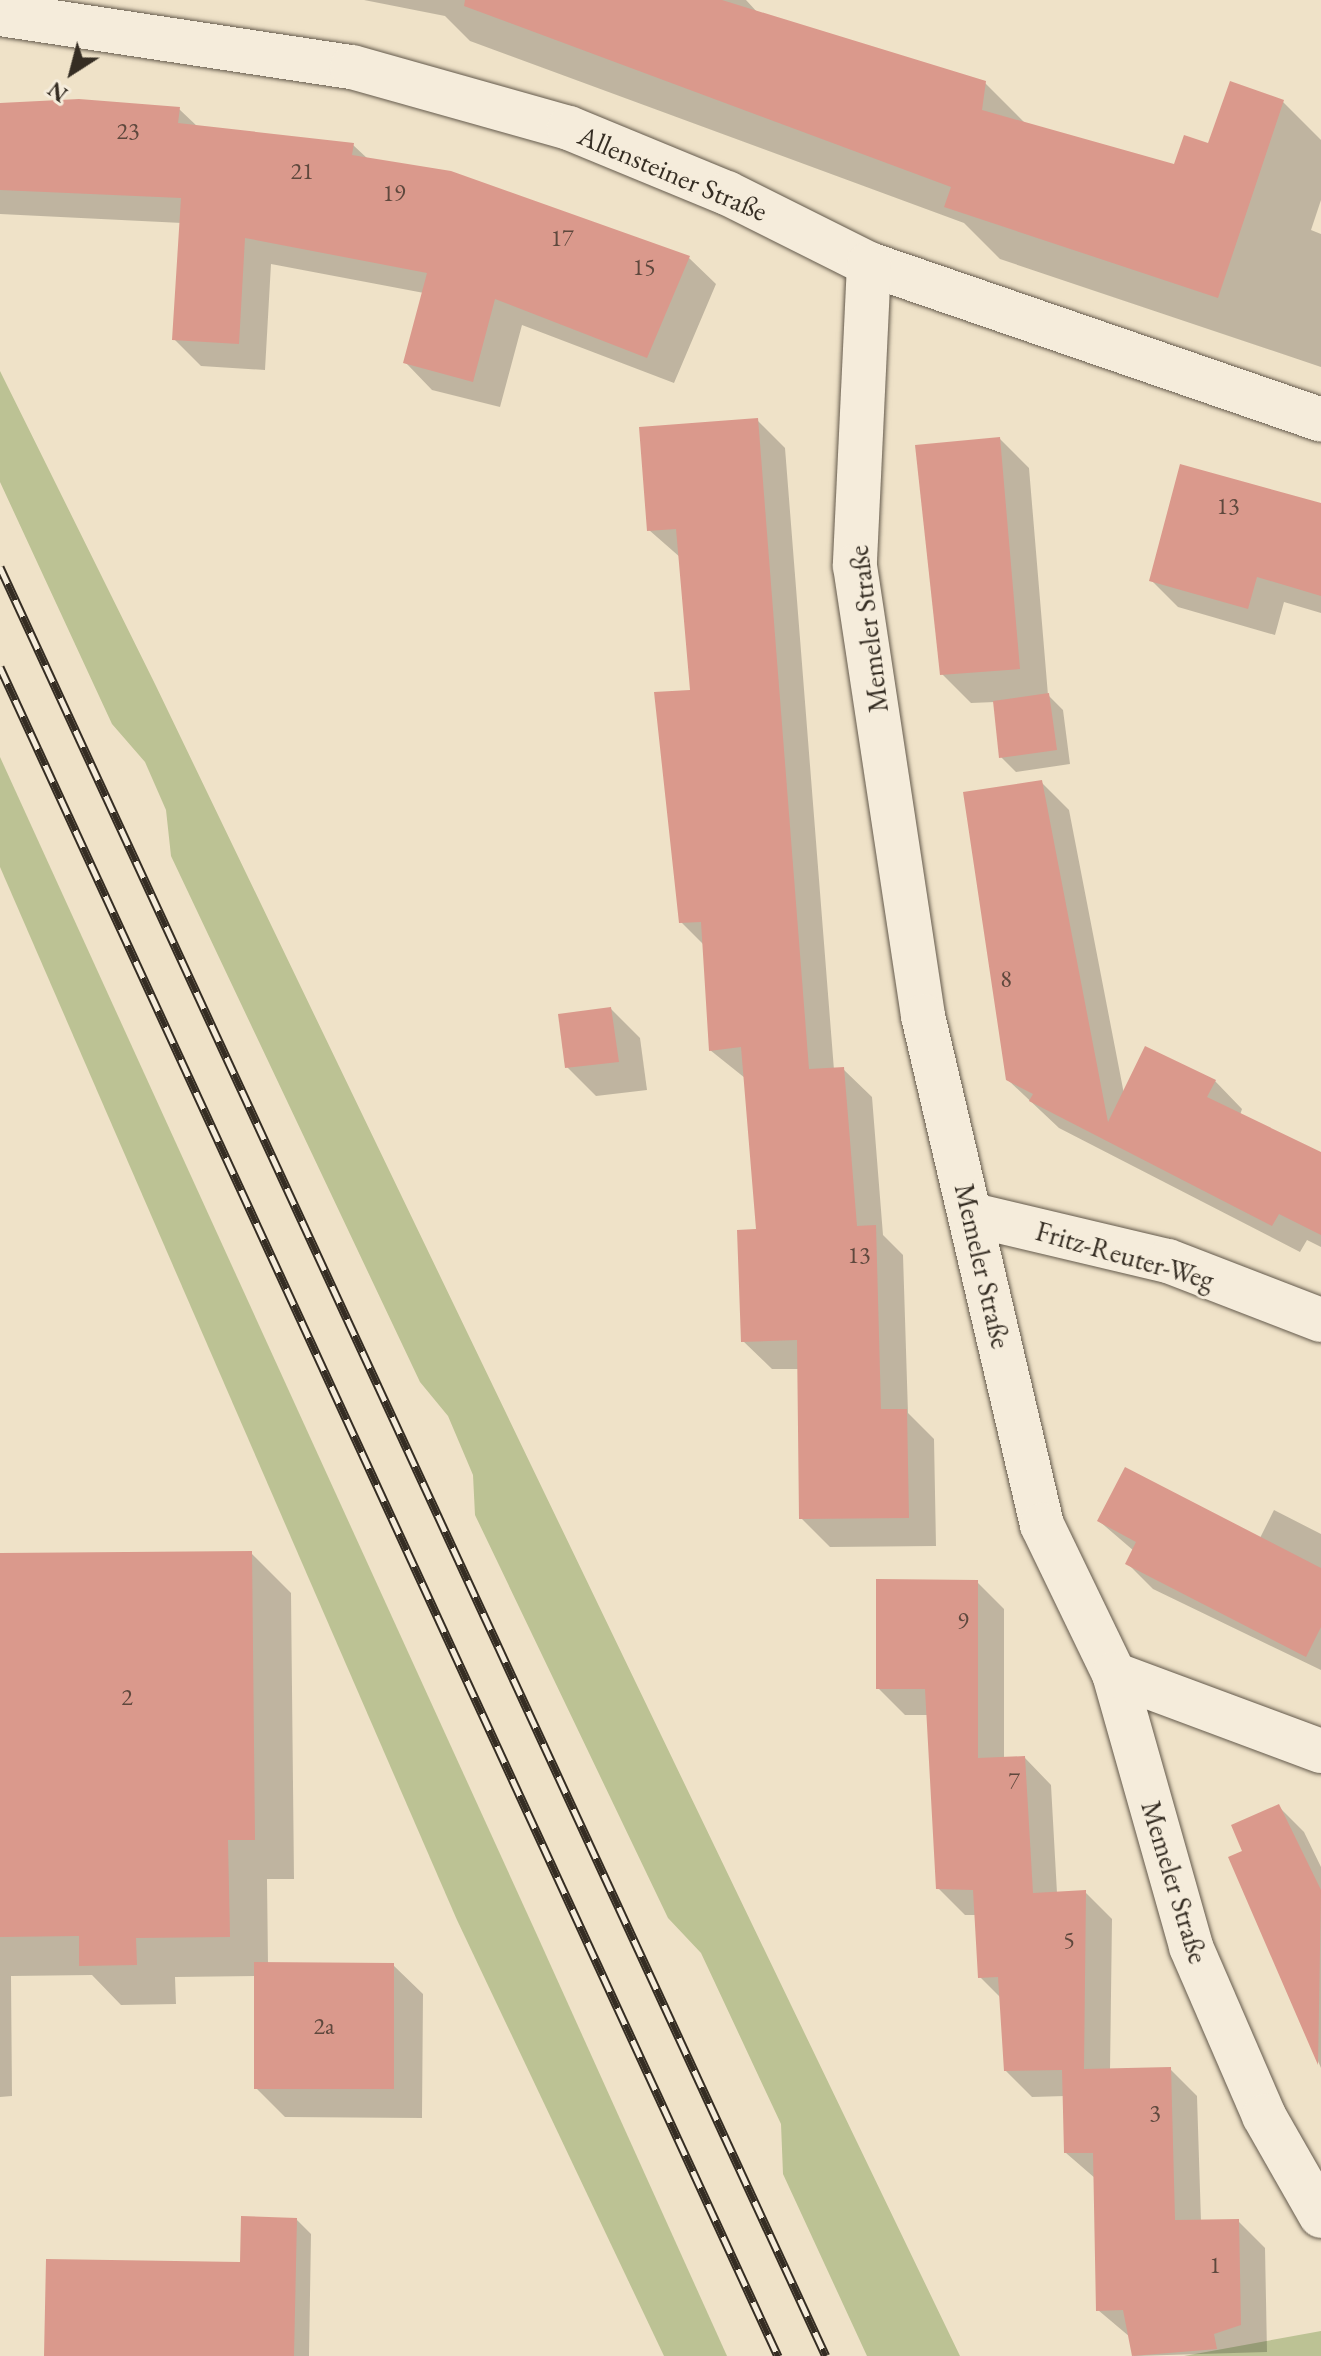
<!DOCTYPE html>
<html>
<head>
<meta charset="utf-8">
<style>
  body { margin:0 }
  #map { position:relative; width:1321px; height:2356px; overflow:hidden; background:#efe2c8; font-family:"EB Garamond",serif }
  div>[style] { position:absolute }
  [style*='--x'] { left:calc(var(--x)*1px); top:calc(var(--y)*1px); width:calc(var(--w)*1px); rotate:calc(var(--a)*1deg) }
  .green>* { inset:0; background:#bcc294 }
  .shadow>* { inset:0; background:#0003 }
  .building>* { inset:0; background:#da998c }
  .roads { filter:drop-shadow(0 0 2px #645a4c) drop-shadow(0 0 2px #645a4c) }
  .minor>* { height:44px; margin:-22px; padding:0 22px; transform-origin:22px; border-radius:22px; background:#f5ecdb }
  .rail>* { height:9px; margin-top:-4.5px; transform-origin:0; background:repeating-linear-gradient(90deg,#f5ecdb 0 18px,#352d23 0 36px); box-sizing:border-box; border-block:2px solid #352d23 }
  span { translate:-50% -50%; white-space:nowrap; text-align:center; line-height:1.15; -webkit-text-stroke:6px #f5ecdb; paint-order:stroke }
  .number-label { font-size:24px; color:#5e483d }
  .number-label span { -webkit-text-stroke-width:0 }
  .street-label { font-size:28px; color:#352d23 }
  .north { position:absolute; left:32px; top:32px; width:80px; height:80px; -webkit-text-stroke:6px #f5ecdb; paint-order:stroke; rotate:216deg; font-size:22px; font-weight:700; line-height:32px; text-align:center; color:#352d23 }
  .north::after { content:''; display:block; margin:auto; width:28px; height:36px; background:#352d23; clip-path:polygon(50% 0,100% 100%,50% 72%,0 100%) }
</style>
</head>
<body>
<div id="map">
  <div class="green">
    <i style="clip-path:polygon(0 371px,155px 684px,960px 2356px,867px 2356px,783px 2174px,781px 2124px,701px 1953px,668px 1918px,475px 1515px,473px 1475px,448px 1416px,420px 1382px,171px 856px,166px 810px,145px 762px,112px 724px,0 482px)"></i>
    <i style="clip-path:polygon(0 757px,537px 1935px,727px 2356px,664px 2356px,457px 1920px,0 867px)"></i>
    <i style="clip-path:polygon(1321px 2331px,1321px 2356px,1184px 2356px)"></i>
  </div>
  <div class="shadow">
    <i style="clip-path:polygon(364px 0,746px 0,758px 13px,985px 83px,1028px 126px,1175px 167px,1283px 102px,1321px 140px,1321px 200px,1311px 230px,1321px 234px,1321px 367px,1000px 259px,964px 223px,470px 41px,445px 16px)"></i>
    <i style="clip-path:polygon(0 104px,179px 109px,198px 127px,353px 145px,368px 159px,689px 258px,716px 284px,674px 383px,522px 325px,500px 407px,432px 390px,406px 363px,424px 293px,271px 264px,265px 370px,201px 366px,174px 339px,182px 223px,0 214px)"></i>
    <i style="clip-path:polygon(757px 420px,785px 448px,834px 1070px,843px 1069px,872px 1097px,883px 1235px,903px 1255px,908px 1413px,934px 1439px,936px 1546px,830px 1547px,801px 1518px,799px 1369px,772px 1369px,743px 1341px,759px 1231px,745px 1078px,710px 1050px,704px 945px,681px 922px,692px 692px,681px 558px,649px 530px)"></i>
    <i style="clip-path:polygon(1000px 439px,1029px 468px,1048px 695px,1063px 710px,1070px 764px,1016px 772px,1001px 757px,995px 702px,971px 703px,942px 674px)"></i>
    <i style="clip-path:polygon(1321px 504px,1321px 613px,1284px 602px,1275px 635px,1178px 607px,1151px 580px)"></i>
    <i style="clip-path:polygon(1041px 782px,1069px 810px,1124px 1094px,1215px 1081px,1242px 1109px,1240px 1115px,1321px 1154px,1321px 1247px,1307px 1240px,1300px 1252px,1059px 1128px,1008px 1080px)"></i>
    <i style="clip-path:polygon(611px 1009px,640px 1038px,647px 1090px,596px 1096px,567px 1067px)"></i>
    <i style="clip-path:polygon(1274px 1510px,1321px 1534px,1321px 1670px,1153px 1589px,1127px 1563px,1134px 1551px,1099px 1521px,1259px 1540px)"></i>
    <i style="clip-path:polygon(251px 1553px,291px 1593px,294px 1879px,267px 1879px,268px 1964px,393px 1965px,423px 1994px,422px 2118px,285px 2117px,256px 2088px,256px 1976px,175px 1977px,176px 2004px,121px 2005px,92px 1975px,11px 1976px,12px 2096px,0 2097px,0 1555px)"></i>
    <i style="clip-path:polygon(977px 1582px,1004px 1609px,1004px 1759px,1025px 1758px,1051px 1785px,1057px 1893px,1085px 1892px,1112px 1919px,1110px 2071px,1170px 2069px,1197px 2096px,1201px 2222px,1238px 2221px,1265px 2248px,1267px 2352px,1134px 2356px,1130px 2337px,1098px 2310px,1096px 2179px,1066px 2153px,1065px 2096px,1032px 2097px,1005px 2070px,1002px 1999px,980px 1977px,976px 1915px,965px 1915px,938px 1888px,929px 1715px,905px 1715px,878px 1688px)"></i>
    <i style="clip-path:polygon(1278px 1806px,1304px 1832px,1321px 1867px,1321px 2068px,1231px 1858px,1244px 1852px)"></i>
    <i style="clip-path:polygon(296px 2219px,311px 2234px,309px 2356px,46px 2356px,242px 2264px)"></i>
  </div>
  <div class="building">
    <i style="clip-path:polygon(465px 0,722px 0,986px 81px,982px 110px,1174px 164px,1184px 135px,1208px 143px,1230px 81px,1284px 100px,1218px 298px,944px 207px,951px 187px,464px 6px)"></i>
    <i style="clip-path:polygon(79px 99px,180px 107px,178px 123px,354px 143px,352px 155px,451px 171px,690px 256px,647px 358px,495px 299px,473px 382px,403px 363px,427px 273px,245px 238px,239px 344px,172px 340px,181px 198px,0 190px,0 103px)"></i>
    <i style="clip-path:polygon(758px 418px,809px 1069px,844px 1067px,857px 1226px,876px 1225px,881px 1409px,907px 1409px,909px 1518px,799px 1519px,797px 1340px,741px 1342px,737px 1230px,756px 1229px,741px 1047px,709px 1051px,701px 922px,679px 923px,654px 692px,690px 690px,676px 529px,647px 531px,639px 427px)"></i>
    <i style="clip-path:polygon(1000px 437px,1020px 669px,940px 675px,915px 445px)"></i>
    <i style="clip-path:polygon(1180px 464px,1321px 503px,1321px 596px,1257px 577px,1248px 609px,1149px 581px)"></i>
    <i style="clip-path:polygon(1049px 693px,1057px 750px,999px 758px,993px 701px)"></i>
    <i style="clip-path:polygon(1042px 780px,1108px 1122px,1145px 1046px,1216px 1080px,1207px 1097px,1321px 1152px,1321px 1235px,1279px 1214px,1272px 1226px,1029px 1101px,1033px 1094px,1006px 1080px,963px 792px)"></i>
    <i style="clip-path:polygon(611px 1007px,619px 1062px,565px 1068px,558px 1014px)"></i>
    <i style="clip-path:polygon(1125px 1467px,1321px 1568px,1321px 1627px,1306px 1657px,1125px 1564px,1136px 1542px,1097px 1521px)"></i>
    <i style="clip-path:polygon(252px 1551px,255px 1840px,228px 1840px,230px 1937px,136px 1938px,137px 1965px,79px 1966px,79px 1936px,0 1937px,0 1553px)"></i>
    <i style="clip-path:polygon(876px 1579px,978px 1580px,978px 1758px,1025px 1756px,1033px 1893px,1086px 1890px,1084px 2069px,1171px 2067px,1175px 2220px,1239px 2219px,1241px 2325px,1214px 2334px,1217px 2349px,1132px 2356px,1123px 2310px,1096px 2311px,1093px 2153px,1064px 2153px,1062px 2070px,1004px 2071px,998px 1977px,978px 1978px,973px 1890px,936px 1889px,925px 1689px,876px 1689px)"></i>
    <i style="clip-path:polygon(1279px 1804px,1321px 1890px,1318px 2065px,1228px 1857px,1242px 1851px,1231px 1825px)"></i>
    <i style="clip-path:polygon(254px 1962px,394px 1963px,394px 2089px,254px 2089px)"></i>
    <i style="clip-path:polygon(241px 2216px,297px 2218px,294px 2356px,44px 2356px,46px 2259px,240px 2262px)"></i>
  </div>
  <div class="roads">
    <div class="minor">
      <i style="--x:0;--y:14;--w:356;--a:8.6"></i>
      <i style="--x:352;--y:67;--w:225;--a:15.7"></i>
      <i style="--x:569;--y:128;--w:171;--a:22.4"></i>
      <i style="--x:727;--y:193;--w:159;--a:26.6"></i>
      <i style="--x:869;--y:264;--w:478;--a:19"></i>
      <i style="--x:869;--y:264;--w:302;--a:92.7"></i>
      <i style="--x:855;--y:566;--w:455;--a:81.4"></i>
      <i style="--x:923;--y:1016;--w:523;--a:76.84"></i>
      <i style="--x:1042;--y:1525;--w:165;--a:64.2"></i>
      <i style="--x:1114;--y:1674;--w:284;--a:74.2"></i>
      <i style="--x:1191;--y:1947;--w:184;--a:66.6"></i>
      <i style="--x:1264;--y:2116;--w:115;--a:60.3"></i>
      <i style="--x:973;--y:1215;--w:200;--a:13.3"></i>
      <i style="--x:1168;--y:1261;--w:164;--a:21.1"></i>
      <i style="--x:1114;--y:1674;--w:221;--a:20.4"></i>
    </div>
  </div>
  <div class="rail">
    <i style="--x:0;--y:567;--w:1970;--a:65.22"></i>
    <i style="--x:0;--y:667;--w:1860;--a:65.27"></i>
  </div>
  <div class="number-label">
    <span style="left:128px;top:131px">23</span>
    <span style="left:302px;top:171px">21</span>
    <span style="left:394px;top:193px">19</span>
    <span style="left:562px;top:238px">17</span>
    <span style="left:644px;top:267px">15</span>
    <span style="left:1228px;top:506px">13</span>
    <span style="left:1006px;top:979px">8</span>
    <span style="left:859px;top:1255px">13</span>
    <span style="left:963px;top:1621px">9</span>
    <span style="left:127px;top:1697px">2</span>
    <span style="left:1014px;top:1781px">7</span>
    <span style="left:1069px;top:1940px">5</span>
    <span style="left:324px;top:2026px">2a</span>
    <span style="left:1155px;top:2113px">3</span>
    <span style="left:1215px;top:2265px">1</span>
  </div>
  <div class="street-label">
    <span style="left:673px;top:173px;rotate:23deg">Allensteiner Straße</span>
    <span style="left:868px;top:629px;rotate:-97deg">Memeler Straße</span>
    <span style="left:1125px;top:1255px;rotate:16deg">Fritz-Reuter-Weg</span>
    <span style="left:983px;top:1266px;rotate:77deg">Memeler Straße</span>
    <span style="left:1175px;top:1882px;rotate:73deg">Memeler Straße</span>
  </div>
  <div class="north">N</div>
</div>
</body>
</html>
